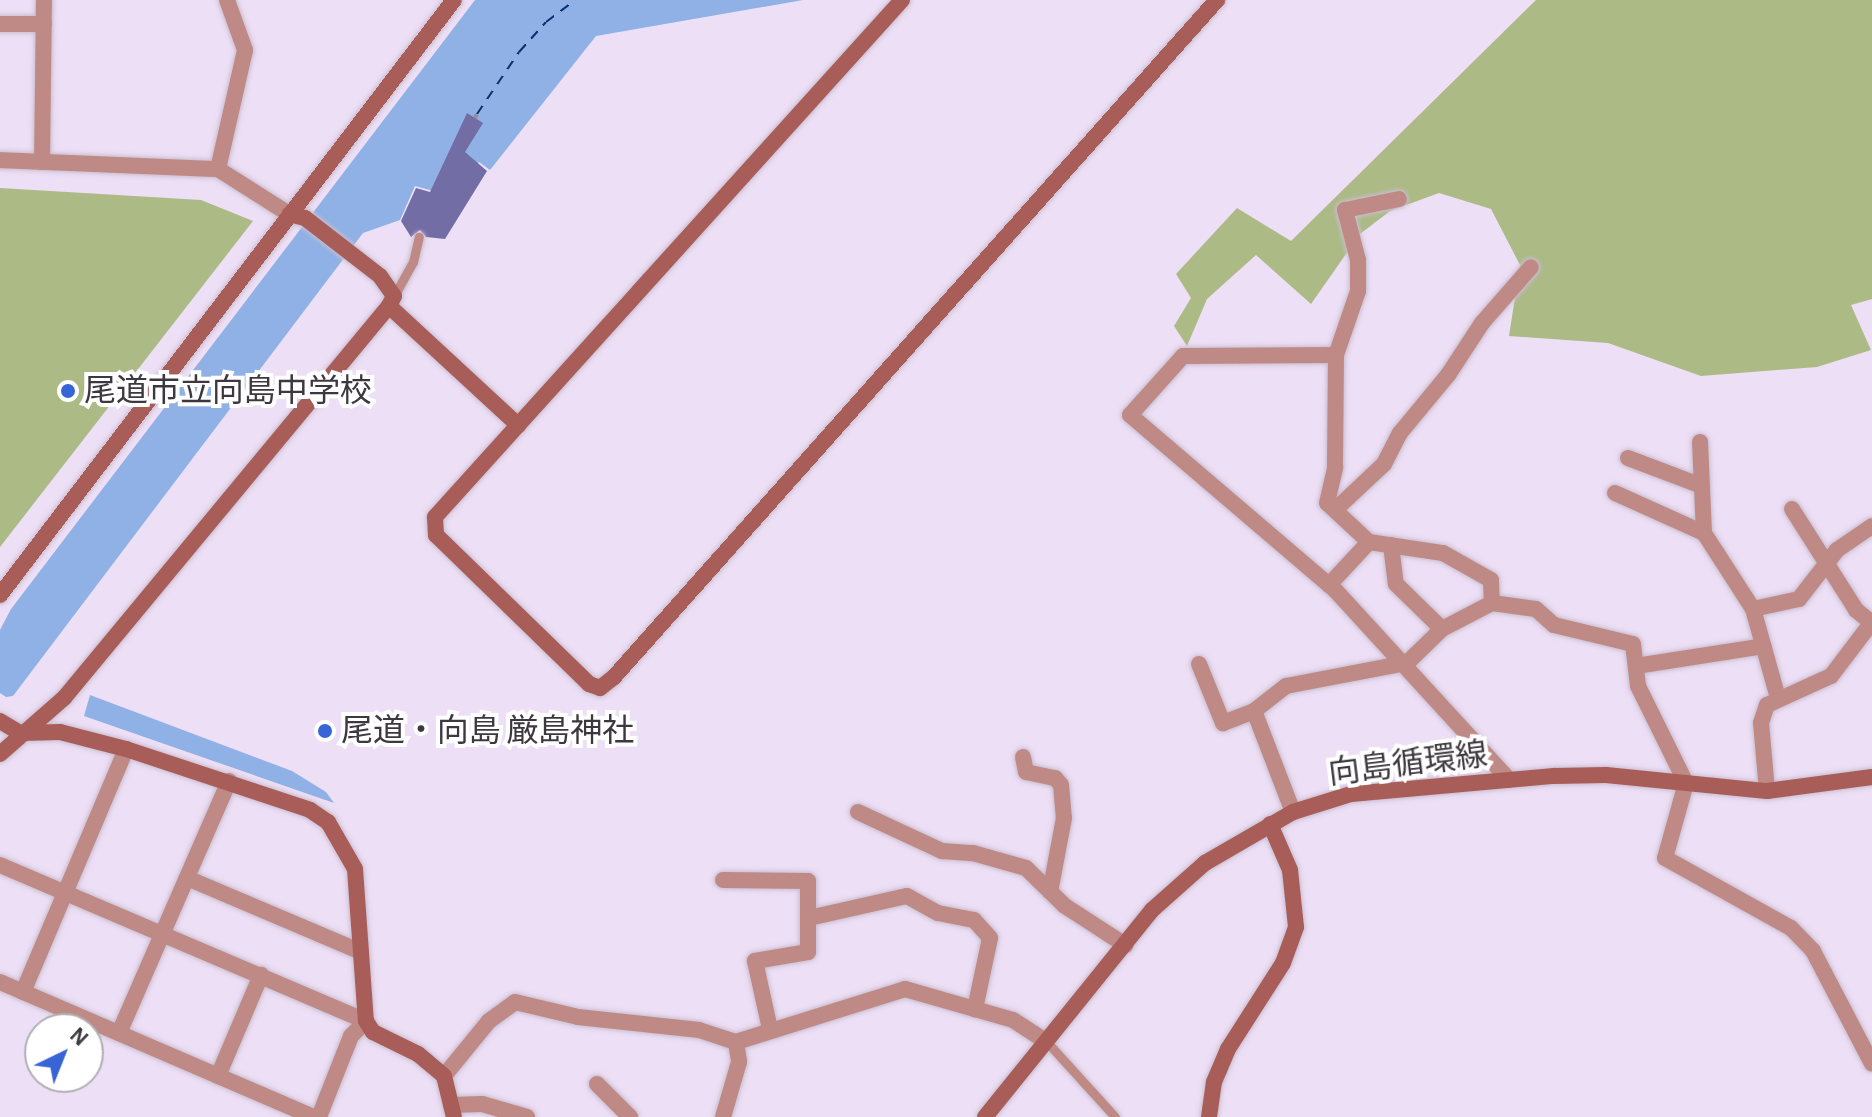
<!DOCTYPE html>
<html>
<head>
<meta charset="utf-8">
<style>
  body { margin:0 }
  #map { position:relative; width:1872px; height:1117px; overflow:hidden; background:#eddff5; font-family:"Alegreya Sans","Noto Sans JP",sans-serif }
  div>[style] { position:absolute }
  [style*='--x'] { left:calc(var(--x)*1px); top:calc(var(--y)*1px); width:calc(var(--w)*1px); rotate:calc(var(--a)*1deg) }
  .green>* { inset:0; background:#acba86 }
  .water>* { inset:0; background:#8fb1e6 }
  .ferry>* { height:2px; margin-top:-1px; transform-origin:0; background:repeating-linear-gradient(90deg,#06306d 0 10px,transparent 0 18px) }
  .building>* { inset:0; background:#726da5 }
  .path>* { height:4px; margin-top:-2px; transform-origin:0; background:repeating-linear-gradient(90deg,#968c9b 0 6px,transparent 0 12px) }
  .roads { filter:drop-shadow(0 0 2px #cabed1) drop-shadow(0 0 2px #cabed1) }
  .lane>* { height:9px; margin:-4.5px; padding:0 4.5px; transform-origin:4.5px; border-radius:4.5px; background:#bf8a85 }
  .street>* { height:16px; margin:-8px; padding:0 8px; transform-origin:8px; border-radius:8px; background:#bf8a85 }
  .secondary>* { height:16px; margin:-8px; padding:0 8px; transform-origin:8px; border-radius:8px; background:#a85d58 }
  .dots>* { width:22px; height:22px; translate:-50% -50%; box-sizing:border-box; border:4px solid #fff; border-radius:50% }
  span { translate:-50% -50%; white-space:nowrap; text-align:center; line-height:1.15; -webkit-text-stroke:8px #fff; paint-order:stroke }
  .poi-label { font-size:32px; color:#3d3840 }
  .left { translate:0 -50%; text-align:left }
  .street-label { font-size:32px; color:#3d3840 }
  .north { position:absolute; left:24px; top:1013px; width:80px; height:80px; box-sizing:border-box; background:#fff; border:2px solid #b1afb3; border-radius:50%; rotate:43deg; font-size:22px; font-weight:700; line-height:32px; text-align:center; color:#3d3840 }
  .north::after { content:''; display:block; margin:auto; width:28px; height:36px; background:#3865d5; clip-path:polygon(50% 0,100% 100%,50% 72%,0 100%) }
</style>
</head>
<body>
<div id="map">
  <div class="green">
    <i style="clip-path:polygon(1536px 0,1872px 0,1872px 299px,1851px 305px,1871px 350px,1817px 367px,1701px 376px,1608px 343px,1509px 336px,1520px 265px,1491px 209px,1439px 193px,1390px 211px,1360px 234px,1311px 304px,1256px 255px,1207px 299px,1187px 346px,1174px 326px,1191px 298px,1176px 274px,1237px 208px,1291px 241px)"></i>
    <i style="clip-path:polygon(0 188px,201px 200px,253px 221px,0 547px)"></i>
  </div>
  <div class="water">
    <i style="clip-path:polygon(475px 0,803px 0,596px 36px,490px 170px,479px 162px,452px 196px,415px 186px,400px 220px,363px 233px,13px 696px,6px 697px,0 693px,0 630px,11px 609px)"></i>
    <i style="clip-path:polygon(90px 695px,292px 771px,326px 792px,334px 803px,84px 716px)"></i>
  </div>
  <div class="ferry">
    <i style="--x:477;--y:114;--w:75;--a:-55.9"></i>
    <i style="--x:519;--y:52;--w:40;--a:-48"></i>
    <i style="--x:546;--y:22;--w:36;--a:-37"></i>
  </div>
  <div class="building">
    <i style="clip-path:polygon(467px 113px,483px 123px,465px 152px,487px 171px,445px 239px,426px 237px,420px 230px,411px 237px,401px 221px,416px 188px,430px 192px)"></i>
  </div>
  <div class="path">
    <i style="--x:475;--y:118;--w:4;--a:-63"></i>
  </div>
  <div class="roads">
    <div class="lane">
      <i style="--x:394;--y:296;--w:39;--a:-61"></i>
      <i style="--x:413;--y:262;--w:26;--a:-77"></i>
      <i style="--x:1047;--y:1042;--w:101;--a:47.8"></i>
    </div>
    <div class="street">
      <i style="--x:0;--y:24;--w:44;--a:0"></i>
      <i style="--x:0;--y:160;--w:218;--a:2.4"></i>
      <i style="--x:218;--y:169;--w:84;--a:32.4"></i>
      <i style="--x:42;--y:162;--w:162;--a:-89.3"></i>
      <i style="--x:218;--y:169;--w:122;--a:-77.2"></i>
      <i style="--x:245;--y:50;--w:53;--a:-109.8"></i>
      <i style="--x:1336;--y:355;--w:153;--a:179.6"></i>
      <i style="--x:1183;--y:356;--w:79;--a:131.9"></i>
      <i style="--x:1130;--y:415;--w:271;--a:40.5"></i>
      <i style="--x:1336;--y:591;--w:256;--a:47.5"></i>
      <i style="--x:1700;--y:442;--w:91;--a:87.5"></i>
      <i style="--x:1704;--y:533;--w:90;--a:57.2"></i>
      <i style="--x:1753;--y:609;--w:92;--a:74.3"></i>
      <i style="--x:1628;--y:458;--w:79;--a:20.7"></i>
      <i style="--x:1615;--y:493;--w:98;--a:24.2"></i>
      <i style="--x:1792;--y:509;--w:120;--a:57.6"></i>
      <i style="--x:1856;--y:610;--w:19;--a:39"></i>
      <i style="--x:1335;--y:510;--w:67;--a:-43.2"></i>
      <i style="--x:1384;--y:464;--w:35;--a:-63"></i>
      <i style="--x:1400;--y:433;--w:75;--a:-50.4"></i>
      <i style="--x:1448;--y:375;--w:62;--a:-56.8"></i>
      <i style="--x:1482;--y:323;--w:74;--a:-48.8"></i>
      <i style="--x:1369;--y:542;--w:75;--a:8.5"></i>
      <i style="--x:1443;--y:553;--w:55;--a:29.4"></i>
      <i style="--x:1491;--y:580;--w:23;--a:88"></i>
      <i style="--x:1391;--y:545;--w:39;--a:83"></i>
      <i style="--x:1396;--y:584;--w:64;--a:44.4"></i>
      <i style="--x:1329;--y:585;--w:59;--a:-47.1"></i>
      <i style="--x:1369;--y:542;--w:57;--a:-137.1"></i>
      <i style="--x:1327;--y:503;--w:37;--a:-77"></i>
      <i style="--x:1335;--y:467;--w:112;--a:-89.5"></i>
      <i style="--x:1336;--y:355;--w:68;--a:-71"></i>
      <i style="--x:1358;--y:291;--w:31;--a:-90"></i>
      <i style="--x:1358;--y:260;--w:52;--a:-104.6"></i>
      <i style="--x:1345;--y:210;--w:55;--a:-11.5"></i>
      <i style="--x:1753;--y:609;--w:47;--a:-12.3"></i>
      <i style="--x:1799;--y:599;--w:62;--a:-52.2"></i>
      <i style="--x:1837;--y:550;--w:42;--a:-34.4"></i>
      <i style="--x:1199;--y:664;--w:64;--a:67.9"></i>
      <i style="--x:1223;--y:723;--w:33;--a:-21"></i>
      <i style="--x:1636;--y:666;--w:129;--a:-8.9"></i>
      <i style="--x:1023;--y:757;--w:15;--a:79"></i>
      <i style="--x:1026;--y:772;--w:30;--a:12"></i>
      <i style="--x:1055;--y:778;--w:9;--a:49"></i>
      <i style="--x:1061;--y:785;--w:33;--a:85"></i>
      <i style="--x:1064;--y:818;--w:75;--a:100.7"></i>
      <i style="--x:1767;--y:791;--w:68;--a:-95"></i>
      <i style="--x:1761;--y:723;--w:19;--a:-72"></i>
      <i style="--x:1767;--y:705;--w:70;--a:-24.4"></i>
      <i style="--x:1831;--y:676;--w:68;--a:-52.8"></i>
      <i style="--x:858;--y:812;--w:93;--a:24.9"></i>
      <i style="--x:942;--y:851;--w:31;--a:4"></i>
      <i style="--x:973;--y:853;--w:55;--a:15.8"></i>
      <i style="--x:1026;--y:868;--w:54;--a:44.3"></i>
      <i style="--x:1065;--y:906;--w:72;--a:33"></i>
      <i style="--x:1293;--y:812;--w:108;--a:-111.1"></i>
      <i style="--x:1254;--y:711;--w:41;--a:-38"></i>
      <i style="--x:1286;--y:686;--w:123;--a:-10.8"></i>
      <i style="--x:1407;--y:663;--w:49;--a:-44.2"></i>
      <i style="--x:1442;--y:629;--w:56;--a:-27.5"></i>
      <i style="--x:1492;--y:603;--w:44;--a:7.8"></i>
      <i style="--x:1536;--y:609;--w:24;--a:42"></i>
      <i style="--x:1554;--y:625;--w:81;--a:13.5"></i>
      <i style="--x:1633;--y:644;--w:42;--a:83.2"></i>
      <i style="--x:1638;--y:686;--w:108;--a:63.7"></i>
      <i style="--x:1686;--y:783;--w:78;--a:105.6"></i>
      <i style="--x:1665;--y:858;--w:144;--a:29.1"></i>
      <i style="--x:1791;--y:928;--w:32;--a:46"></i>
      <i style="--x:1813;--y:951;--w:127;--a:62.4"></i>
      <i style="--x:0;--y:865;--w:398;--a:23.1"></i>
      <i style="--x:366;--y:1021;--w:21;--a:135"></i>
      <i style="--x:351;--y:1036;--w:87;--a:111.6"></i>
      <i style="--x:187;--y:878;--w:189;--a:23"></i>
      <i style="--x:723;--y:880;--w:85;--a:0.7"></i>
      <i style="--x:808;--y:881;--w:71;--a:90"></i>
      <i style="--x:808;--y:952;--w:54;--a:170.4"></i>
      <i style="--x:755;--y:961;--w:70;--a:77.6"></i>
      <i style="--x:809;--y:918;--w:100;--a:-12.7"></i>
      <i style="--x:907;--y:896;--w:35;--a:29"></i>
      <i style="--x:938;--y:913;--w:37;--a:11"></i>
      <i style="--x:974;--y:920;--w:24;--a:48"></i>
      <i style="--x:990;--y:938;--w:73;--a:101.9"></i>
      <i style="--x:0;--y:982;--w:341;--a:23.3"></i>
      <i style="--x:23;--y:992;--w:264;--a:-67"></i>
      <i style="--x:119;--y:1033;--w:275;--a:-66.4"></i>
      <i style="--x:736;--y:1042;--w:177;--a:-17.4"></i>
      <i style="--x:905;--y:989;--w:112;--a:16"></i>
      <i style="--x:1013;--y:1020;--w:40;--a:32.9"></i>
      <i style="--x:218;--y:1076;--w:110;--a:-66.9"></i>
      <i style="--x:444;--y:1076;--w:71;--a:-50.7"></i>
      <i style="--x:489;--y:1021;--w:32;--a:-36"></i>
      <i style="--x:515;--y:1002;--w:65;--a:13.4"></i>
      <i style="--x:578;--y:1017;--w:122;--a:6.1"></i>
      <i style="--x:699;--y:1030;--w:39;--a:18"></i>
      <i style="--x:736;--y:1042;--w:20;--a:81"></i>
      <i style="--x:739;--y:1062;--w:57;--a:106.2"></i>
      <i style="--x:597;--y:1084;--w:47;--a:45"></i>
      <i style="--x:451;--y:1105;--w:31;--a:-2"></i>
      <i style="--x:482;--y:1104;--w:47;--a:16.1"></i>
    </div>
    <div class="secondary">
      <i style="--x:902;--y:0;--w:697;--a:132.09"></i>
      <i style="--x:435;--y:517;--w:18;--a:87"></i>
      <i style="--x:436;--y:535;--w:214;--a:44.2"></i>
      <i style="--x:589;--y:684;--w:12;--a:20"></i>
      <i style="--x:600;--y:688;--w:18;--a:-38"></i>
      <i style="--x:614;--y:677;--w:907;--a:-48.31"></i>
      <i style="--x:389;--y:306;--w:176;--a:42.7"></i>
      <i style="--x:0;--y:595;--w:748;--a:-52.66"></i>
      <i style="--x:0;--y:721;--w:23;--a:31"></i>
      <i style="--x:20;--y:733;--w:40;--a:-1.4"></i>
      <i style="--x:60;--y:732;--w:68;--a:14.4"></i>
      <i style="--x:126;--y:749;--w:194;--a:18.3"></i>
      <i style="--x:310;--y:810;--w:22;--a:34"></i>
      <i style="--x:328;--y:822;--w:54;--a:60.1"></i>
      <i style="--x:355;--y:869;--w:152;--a:85.9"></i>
      <i style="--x:366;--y:1021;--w:13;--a:58"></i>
      <i style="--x:373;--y:1032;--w:50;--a:26.1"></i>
      <i style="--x:418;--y:1054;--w:34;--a:40"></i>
      <i style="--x:444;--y:1076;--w:42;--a:76.3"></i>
      <i style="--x:0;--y:754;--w:85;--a:-41.2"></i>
      <i style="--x:64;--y:698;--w:509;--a:-50.34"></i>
      <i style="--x:389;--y:306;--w:11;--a:-63"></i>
      <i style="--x:394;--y:296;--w:24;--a:-125"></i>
      <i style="--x:380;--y:276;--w:95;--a:-142.3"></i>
      <i style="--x:305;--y:218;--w:16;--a:-166"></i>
      <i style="--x:985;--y:1117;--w:266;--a:-51.1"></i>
      <i style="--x:1152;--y:910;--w:71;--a:-41.6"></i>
      <i style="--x:1205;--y:863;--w:102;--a:-30.1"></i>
      <i style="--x:1293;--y:812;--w:61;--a:-17.2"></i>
      <i style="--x:1351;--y:794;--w:204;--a:-5.1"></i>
      <i style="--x:1554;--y:776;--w:52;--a:-1.1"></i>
      <i style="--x:1606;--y:775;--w:162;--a:5.7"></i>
      <i style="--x:1767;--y:791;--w:106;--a:-7.6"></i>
      <i style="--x:1209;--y:1117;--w:35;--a:-82"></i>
      <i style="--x:1214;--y:1082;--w:36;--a:-67"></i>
      <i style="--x:1228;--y:1049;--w:102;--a:-57.4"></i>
      <i style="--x:1283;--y:963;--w:38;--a:-70"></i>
      <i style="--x:1296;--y:927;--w:57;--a:-96"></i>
      <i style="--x:1290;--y:870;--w:50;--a:-113.5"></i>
    </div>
  </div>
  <div class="dots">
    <i style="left:68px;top:391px;background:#3865d5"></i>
    <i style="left:325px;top:731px;background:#3865d5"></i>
  </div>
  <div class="poi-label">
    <span class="left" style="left:84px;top:391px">尾道市立向島中学校</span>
    <span class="left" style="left:341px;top:731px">尾道・向島 厳島神社</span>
  </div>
  <div class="street-label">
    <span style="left:1408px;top:764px;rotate:-7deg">向島循環線</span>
  </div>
  <div class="north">N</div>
</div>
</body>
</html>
